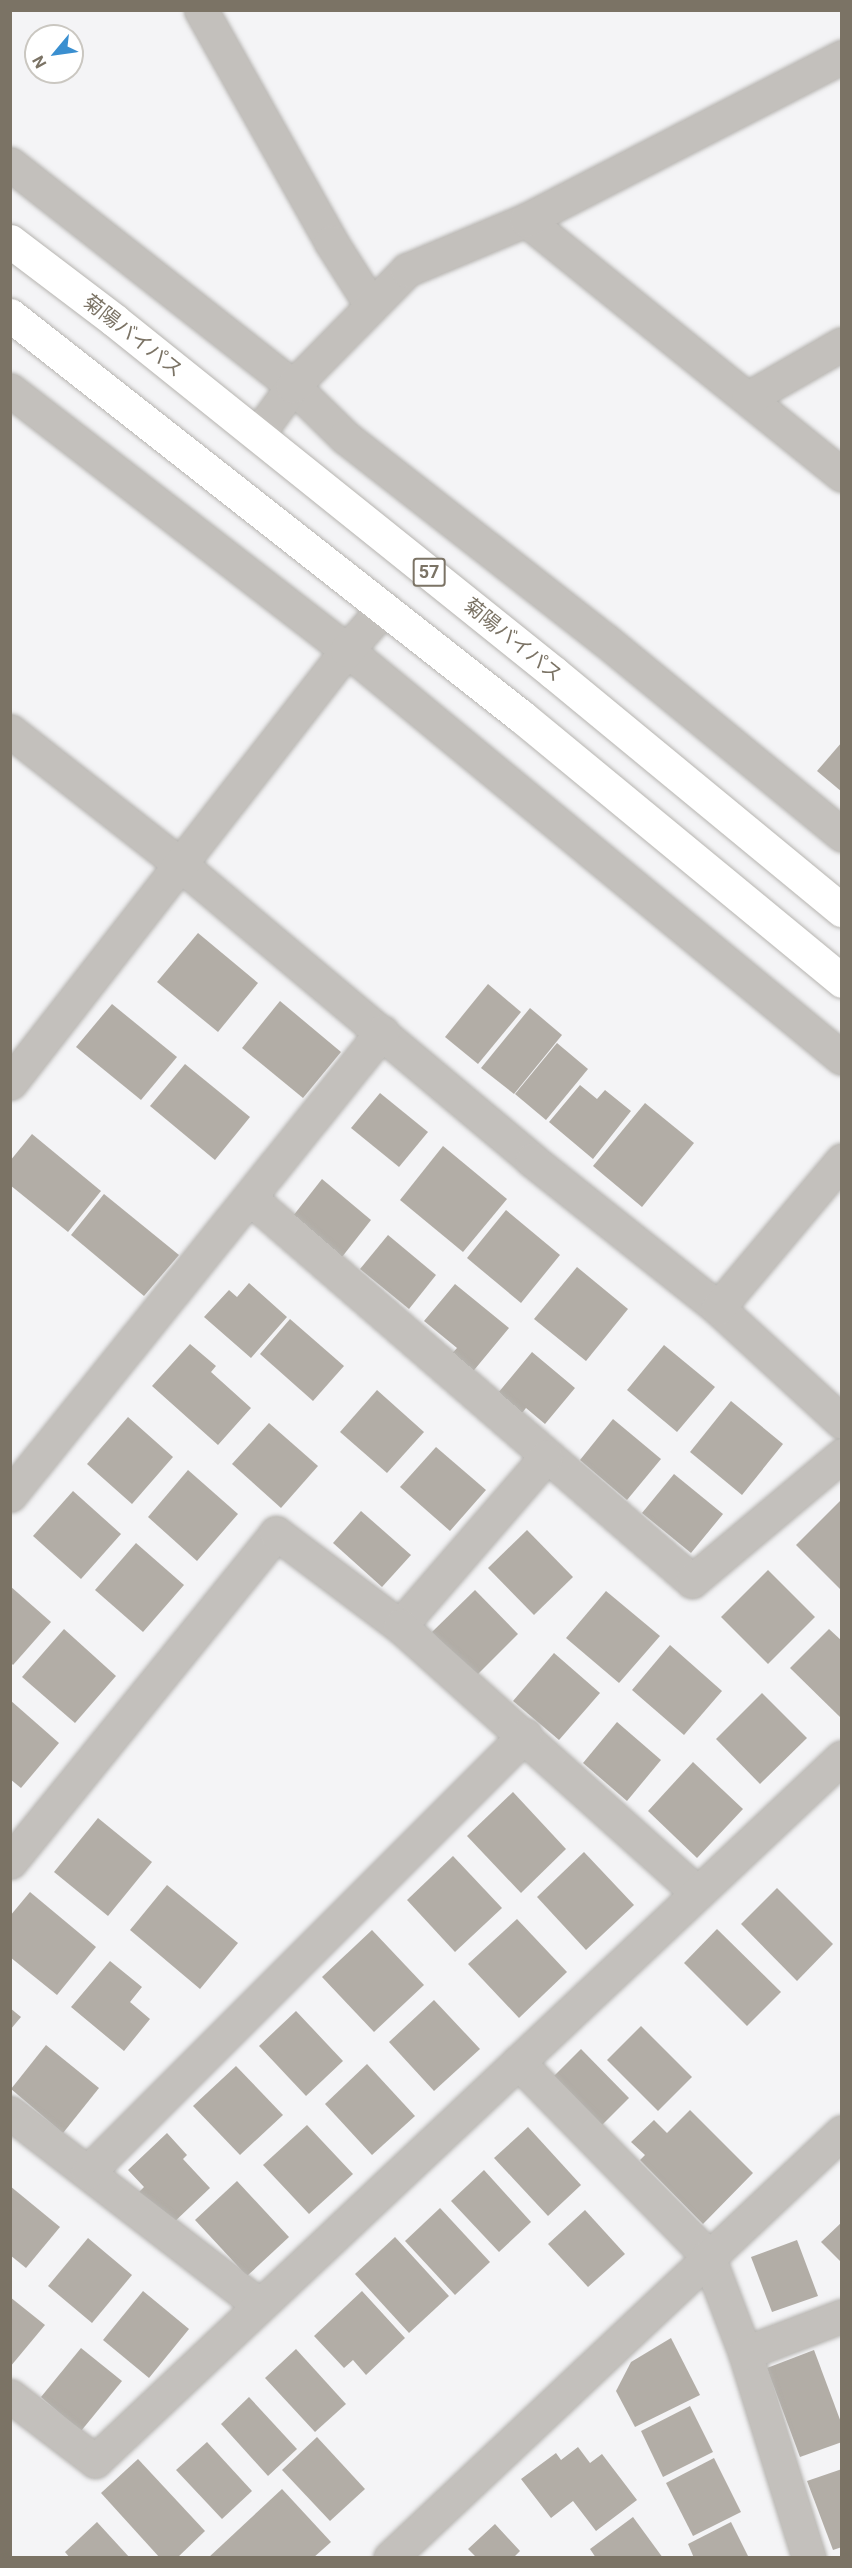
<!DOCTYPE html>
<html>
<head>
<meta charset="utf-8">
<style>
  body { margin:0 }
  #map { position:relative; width:852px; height:2568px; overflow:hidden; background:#f4f4f6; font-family:Roboto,"Noto Sans JP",sans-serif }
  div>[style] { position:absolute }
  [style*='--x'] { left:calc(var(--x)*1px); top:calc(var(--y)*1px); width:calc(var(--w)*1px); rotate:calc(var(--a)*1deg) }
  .building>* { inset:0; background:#b2ada6 }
  .roads { filter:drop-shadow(0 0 2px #b6b4b0) drop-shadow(0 0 2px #b6b4b0) }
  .minor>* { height:33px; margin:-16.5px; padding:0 16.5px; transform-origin:16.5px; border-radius:16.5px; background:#c3c0bc }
  .tertiary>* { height:33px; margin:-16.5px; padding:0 16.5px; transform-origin:16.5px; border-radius:16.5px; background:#c3c0bc }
  .trunk>* { height:33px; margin:-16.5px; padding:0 16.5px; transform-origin:16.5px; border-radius:16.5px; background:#fff }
  span { translate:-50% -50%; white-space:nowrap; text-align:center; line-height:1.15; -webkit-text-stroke:6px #fff; paint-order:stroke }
  .shield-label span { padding:2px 4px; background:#fff; border:2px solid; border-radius:4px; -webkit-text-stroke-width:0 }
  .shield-label { font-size:18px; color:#7b7365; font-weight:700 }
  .street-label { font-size:20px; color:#7b7365 }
  .frame { position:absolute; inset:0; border:12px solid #7b7365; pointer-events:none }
  .north { position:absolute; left:24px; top:24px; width:60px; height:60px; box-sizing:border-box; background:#fff; border:2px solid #cac7c1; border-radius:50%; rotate:241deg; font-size:16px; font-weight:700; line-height:24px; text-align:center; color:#7b7365 }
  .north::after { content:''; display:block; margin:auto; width:21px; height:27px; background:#3a8fd0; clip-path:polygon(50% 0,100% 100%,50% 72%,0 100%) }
</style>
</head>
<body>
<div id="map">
  <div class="building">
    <i style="clip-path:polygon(842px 742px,842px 792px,817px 771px)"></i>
    <i style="clip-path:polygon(198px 933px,258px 983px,218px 1032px,157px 982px)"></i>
    <i style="clip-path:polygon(488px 984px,521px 1012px,478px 1064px,445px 1037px)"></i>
    <i style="clip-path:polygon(280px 1001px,341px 1052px,303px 1098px,242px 1048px)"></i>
    <i style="clip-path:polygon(112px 1004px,177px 1057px,141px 1100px,76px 1047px)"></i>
    <i style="clip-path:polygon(530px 1008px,562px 1035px,514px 1094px,481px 1068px)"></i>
    <i style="clip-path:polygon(557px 1043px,588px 1069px,546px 1120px,515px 1094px)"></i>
    <i style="clip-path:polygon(185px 1064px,250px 1117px,215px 1160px,150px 1106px)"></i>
    <i style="clip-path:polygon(580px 1085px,597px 1099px,605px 1090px,631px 1111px,593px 1159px,549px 1122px)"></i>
    <i style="clip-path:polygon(380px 1093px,428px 1132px,399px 1167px,351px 1128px)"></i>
    <i style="clip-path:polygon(645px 1103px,694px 1143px,642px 1207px,593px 1166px)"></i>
    <i style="clip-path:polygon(32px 1134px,101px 1191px,68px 1232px,10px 1185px,10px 1161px)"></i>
    <i style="clip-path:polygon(443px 1146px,507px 1199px,463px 1252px,400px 1200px)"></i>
    <i style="clip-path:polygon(322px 1179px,371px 1220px,342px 1257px,293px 1216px)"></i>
    <i style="clip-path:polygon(104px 1194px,179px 1255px,144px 1296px,71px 1235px)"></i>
    <i style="clip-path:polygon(506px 1210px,560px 1255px,521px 1303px,467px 1258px)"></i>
    <i style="clip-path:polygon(388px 1235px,436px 1275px,409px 1309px,360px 1269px)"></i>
    <i style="clip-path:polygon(577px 1267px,628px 1309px,586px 1361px,534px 1319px)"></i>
    <i style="clip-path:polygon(249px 1283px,287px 1317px,251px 1358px,204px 1317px,229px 1290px,237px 1297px)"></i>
    <i style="clip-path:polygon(455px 1284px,509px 1328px,470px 1375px,449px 1357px,457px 1348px,424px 1321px)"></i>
    <i style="clip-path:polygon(290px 1319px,344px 1366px,313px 1401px,260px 1354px)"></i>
    <i style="clip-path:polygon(190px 1344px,216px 1366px,211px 1372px,251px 1408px,218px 1445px,152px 1386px)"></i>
    <i style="clip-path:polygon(664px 1345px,715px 1387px,677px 1432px,627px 1390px)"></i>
    <i style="clip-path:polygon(532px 1352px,575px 1388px,545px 1424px,526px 1408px,522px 1413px,498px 1393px)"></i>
    <i style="clip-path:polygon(377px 1390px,424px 1432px,387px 1473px,340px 1432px)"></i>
    <i style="clip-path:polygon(731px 1401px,783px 1444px,742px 1495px,690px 1452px)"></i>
    <i style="clip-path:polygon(128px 1417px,173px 1457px,132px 1504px,87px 1464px)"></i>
    <i style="clip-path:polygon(613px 1419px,661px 1459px,627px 1500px,580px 1460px)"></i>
    <i style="clip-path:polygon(269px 1423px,318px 1466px,281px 1508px,232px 1464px)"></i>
    <i style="clip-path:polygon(436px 1447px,486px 1490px,450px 1531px,400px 1487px)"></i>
    <i style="clip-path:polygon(188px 1470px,238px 1514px,197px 1561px,148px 1517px)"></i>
    <i style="clip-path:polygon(674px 1474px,723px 1514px,691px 1553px,642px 1513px)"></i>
    <i style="clip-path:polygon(73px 1491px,121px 1534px,81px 1579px,33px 1536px)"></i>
    <i style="clip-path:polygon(842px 1499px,842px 1591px,796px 1545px)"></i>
    <i style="clip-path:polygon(361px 1511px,411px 1555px,382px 1587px,333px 1543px)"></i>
    <i style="clip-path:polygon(527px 1530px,573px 1577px,534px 1615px,488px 1568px)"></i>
    <i style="clip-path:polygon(136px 1543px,184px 1585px,143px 1632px,95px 1590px)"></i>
    <i style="clip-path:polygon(768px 1570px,815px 1617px,768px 1664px,721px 1617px)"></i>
    <i style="clip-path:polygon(10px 1586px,51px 1622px,13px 1665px,10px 1662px)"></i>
    <i style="clip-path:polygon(475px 1590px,518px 1634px,476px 1676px,432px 1632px)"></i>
    <i style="clip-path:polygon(606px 1591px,660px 1636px,619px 1683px,566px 1638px)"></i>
    <i style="clip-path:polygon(64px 1629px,116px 1676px,75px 1723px,22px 1677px)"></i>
    <i style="clip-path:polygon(829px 1629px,842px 1641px,840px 1717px,790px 1668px)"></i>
    <i style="clip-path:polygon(670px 1645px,722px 1691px,684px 1735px,632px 1690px)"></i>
    <i style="clip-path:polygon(554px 1653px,600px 1693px,559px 1740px,513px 1701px)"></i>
    <i style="clip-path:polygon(762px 1693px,807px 1738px,760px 1784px,716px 1739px)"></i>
    <i style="clip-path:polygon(10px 1700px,59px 1743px,21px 1788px,10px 1779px)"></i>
    <i style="clip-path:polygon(617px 1722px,661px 1760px,627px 1801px,583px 1763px)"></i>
    <i style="clip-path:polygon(693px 1762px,743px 1809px,697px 1858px,648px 1811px)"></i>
    <i style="clip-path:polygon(513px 1792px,566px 1849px,521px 1893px,467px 1836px)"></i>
    <i style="clip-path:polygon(98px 1818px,152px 1862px,108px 1916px,54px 1872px)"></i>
    <i style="clip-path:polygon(584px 1852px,634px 1905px,586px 1950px,537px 1897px)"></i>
    <i style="clip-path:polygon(453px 1856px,502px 1908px,455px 1952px,407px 1900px)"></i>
    <i style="clip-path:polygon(167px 1885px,238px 1943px,200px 1989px,130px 1930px)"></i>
    <i style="clip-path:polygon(777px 1888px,833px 1944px,797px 1981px,741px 1924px)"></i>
    <i style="clip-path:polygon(30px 1892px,96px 1947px,57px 1995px,10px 1957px,10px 1916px)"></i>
    <i style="clip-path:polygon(517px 1919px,567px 1972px,519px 2018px,468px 1964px)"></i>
    <i style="clip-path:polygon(717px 1929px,781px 1992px,747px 2026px,684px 1963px)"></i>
    <i style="clip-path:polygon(372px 1930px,424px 1985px,374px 2032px,322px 1977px)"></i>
    <i style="clip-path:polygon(110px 1961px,142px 1987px,130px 2002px,150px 2019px,124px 2051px,71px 2007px)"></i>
    <i style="clip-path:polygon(434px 2000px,480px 2049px,434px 2091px,389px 2042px)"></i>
    <i style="clip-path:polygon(10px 2008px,21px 2017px,10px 2030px)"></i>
    <i style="clip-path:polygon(296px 2011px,343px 2061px,306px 2096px,259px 2046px)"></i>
    <i style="clip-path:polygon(641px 2026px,692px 2077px,658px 2111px,607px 2060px)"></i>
    <i style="clip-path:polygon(46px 2045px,99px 2088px,63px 2133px,11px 2089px)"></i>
    <i style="clip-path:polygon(581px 2049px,629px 2098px,597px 2130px,548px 2082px)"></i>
    <i style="clip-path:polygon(367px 2064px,415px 2116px,372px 2155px,325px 2104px)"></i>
    <i style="clip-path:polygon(236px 2066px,283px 2115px,240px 2155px,193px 2106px)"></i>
    <i style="clip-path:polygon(690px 2110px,753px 2173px,703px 2224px,640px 2160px,645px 2155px,631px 2142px,654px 2120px,667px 2133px)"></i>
    <i style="clip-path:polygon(307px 2125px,353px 2174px,309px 2214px,263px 2165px)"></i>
    <i style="clip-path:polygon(528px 2127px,581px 2185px,548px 2216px,494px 2158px)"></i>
    <i style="clip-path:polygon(167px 2133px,187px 2155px,183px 2159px,210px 2188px,171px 2225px,139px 2192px,144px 2187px,128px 2170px)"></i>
    <i style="clip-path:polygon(484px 2170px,531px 2222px,499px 2252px,451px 2201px)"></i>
    <i style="clip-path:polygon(237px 2181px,289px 2237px,247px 2276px,195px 2220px)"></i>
    <i style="clip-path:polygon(10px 2186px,60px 2227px,26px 2268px,10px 2255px)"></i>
    <i style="clip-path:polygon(440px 2208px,490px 2262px,455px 2295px,405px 2241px)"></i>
    <i style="clip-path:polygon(585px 2210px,625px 2254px,588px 2287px,548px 2244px)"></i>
    <i style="clip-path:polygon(842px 2222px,842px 2263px,821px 2242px)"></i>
    <i style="clip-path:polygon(395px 2237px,449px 2296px,409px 2333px,355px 2274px)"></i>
    <i style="clip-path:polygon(88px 2238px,132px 2275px,92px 2323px,48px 2286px)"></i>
    <i style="clip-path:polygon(797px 2240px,818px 2296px,772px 2312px,751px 2257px)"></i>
    <i style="clip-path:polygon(143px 2291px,189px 2329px,149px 2378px,103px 2340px)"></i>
    <i style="clip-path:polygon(362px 2291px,405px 2338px,366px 2375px,353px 2360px,344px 2368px,314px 2336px)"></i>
    <i style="clip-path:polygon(10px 2297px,45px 2325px,10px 2367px)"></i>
    <i style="clip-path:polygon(671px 2338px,700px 2395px,635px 2427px,616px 2391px,631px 2362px)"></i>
    <i style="clip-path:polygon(81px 2348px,122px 2381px,81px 2431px,41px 2397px)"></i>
    <i style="clip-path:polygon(296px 2349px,346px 2404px,315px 2432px,265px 2378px)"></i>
    <i style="clip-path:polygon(814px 2350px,842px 2425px,842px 2442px,800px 2457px,767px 2368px)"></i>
    <i style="clip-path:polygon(249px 2397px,297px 2449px,268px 2476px,221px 2424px)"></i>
    <i style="clip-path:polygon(690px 2406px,713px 2452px,663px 2477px,641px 2431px)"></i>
    <i style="clip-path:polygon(317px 2437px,365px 2489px,330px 2521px,282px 2470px)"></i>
    <i style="clip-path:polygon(207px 2442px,252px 2491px,222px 2519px,176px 2470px)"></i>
    <i style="clip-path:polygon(578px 2447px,590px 2463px,602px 2454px,637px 2500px,596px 2531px,573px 2501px,551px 2518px,521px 2479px,556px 2453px,561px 2460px)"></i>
    <i style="clip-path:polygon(714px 2458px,741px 2512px,693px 2536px,666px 2483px)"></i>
    <i style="clip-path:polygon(138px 2459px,205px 2531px,177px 2558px,160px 2558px,101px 2493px)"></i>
    <i style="clip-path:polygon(842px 2469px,842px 2547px,833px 2550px,807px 2481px)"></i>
    <i style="clip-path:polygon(282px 2489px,331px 2542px,313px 2558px,208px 2558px)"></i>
    <i style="clip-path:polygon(633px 2517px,663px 2558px,596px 2558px,590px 2549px)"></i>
    <i style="clip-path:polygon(97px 2522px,130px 2558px,70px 2558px,65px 2552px)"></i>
    <i style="clip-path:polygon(731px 2522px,749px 2558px,694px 2558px,688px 2544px)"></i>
    <i style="clip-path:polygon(495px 2524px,520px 2551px,513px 2558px,473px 2558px,475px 2556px,468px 2549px)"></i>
  </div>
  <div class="roads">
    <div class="minor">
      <i style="--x:201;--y:10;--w:266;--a:60.7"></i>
      <i style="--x:331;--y:242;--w:75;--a:57.6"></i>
      <i style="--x:10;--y:164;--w:360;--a:38.1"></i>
      <i style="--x:293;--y:386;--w:73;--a:44.4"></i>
      <i style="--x:345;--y:437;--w:330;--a:38"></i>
      <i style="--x:605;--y:640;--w:307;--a:39.4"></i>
      <i style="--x:526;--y:220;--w:406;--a:38.9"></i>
      <i style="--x:10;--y:390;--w:426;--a:37.7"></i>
      <i style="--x:347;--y:650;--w:641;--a:39.5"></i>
      <i style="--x:748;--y:398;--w:108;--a:-29.9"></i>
      <i style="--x:257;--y:435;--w:61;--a:-53.7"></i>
      <i style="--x:293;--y:386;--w:163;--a:-45.5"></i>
      <i style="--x:407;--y:270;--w:129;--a:-22.8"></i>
      <i style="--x:526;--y:220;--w:356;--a:-27.3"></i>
      <i style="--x:10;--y:731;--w:217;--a:38.1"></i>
      <i style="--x:181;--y:865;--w:459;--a:40"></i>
      <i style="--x:532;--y:1160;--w:238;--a:38.5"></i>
      <i style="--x:718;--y:1308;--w:168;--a:42.6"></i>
      <i style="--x:10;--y:1083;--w:549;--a:-52.11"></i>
      <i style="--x:347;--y:650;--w:56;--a:-48.6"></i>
      <i style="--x:250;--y:1198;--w:585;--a:40.91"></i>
      <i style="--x:692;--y:1581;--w:196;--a:-40"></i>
      <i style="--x:718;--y:1308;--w:193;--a:-50"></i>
      <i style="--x:10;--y:1495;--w:594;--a:-51.22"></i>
      <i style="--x:400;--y:1626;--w:223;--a:-49.2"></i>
      <i style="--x:10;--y:1862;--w:423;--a:-51"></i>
      <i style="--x:276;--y:1533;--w:155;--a:36.9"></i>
      <i style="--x:400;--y:1626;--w:398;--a:41.9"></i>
      <i style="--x:518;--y:2062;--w:272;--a:45.6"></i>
      <i style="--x:708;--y:2256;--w:104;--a:69.1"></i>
      <i style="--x:745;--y:2353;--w:215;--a:72.7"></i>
      <i style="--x:10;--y:2113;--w:314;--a:37.6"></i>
      <i style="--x:88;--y:2172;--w:618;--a:-45"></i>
      <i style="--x:745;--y:2353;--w:104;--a:-20.9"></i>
      <i style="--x:10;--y:2396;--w:107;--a:37.4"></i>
      <i style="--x:95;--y:2461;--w:1026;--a:-43.3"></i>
    </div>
    <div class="tertiary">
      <i style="--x:390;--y:2558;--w:621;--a:-43.3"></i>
    </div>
    <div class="trunk">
      <i style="--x:10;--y:241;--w:131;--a:37.2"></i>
      <i style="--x:114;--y:320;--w:564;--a:38.74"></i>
      <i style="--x:554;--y:673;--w:373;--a:39.5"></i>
      <i style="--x:10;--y:315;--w:651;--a:38.14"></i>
      <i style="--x:522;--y:717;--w:415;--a:39.5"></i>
    </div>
  </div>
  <div class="shield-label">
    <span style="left:429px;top:572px">57</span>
  </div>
  <div class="street-label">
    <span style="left:133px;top:336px;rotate:38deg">菊陽バイパス</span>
    <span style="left:513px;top:640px;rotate:39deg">菊陽バイパス</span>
  </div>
  <div class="frame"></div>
  <div class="north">N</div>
</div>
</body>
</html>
